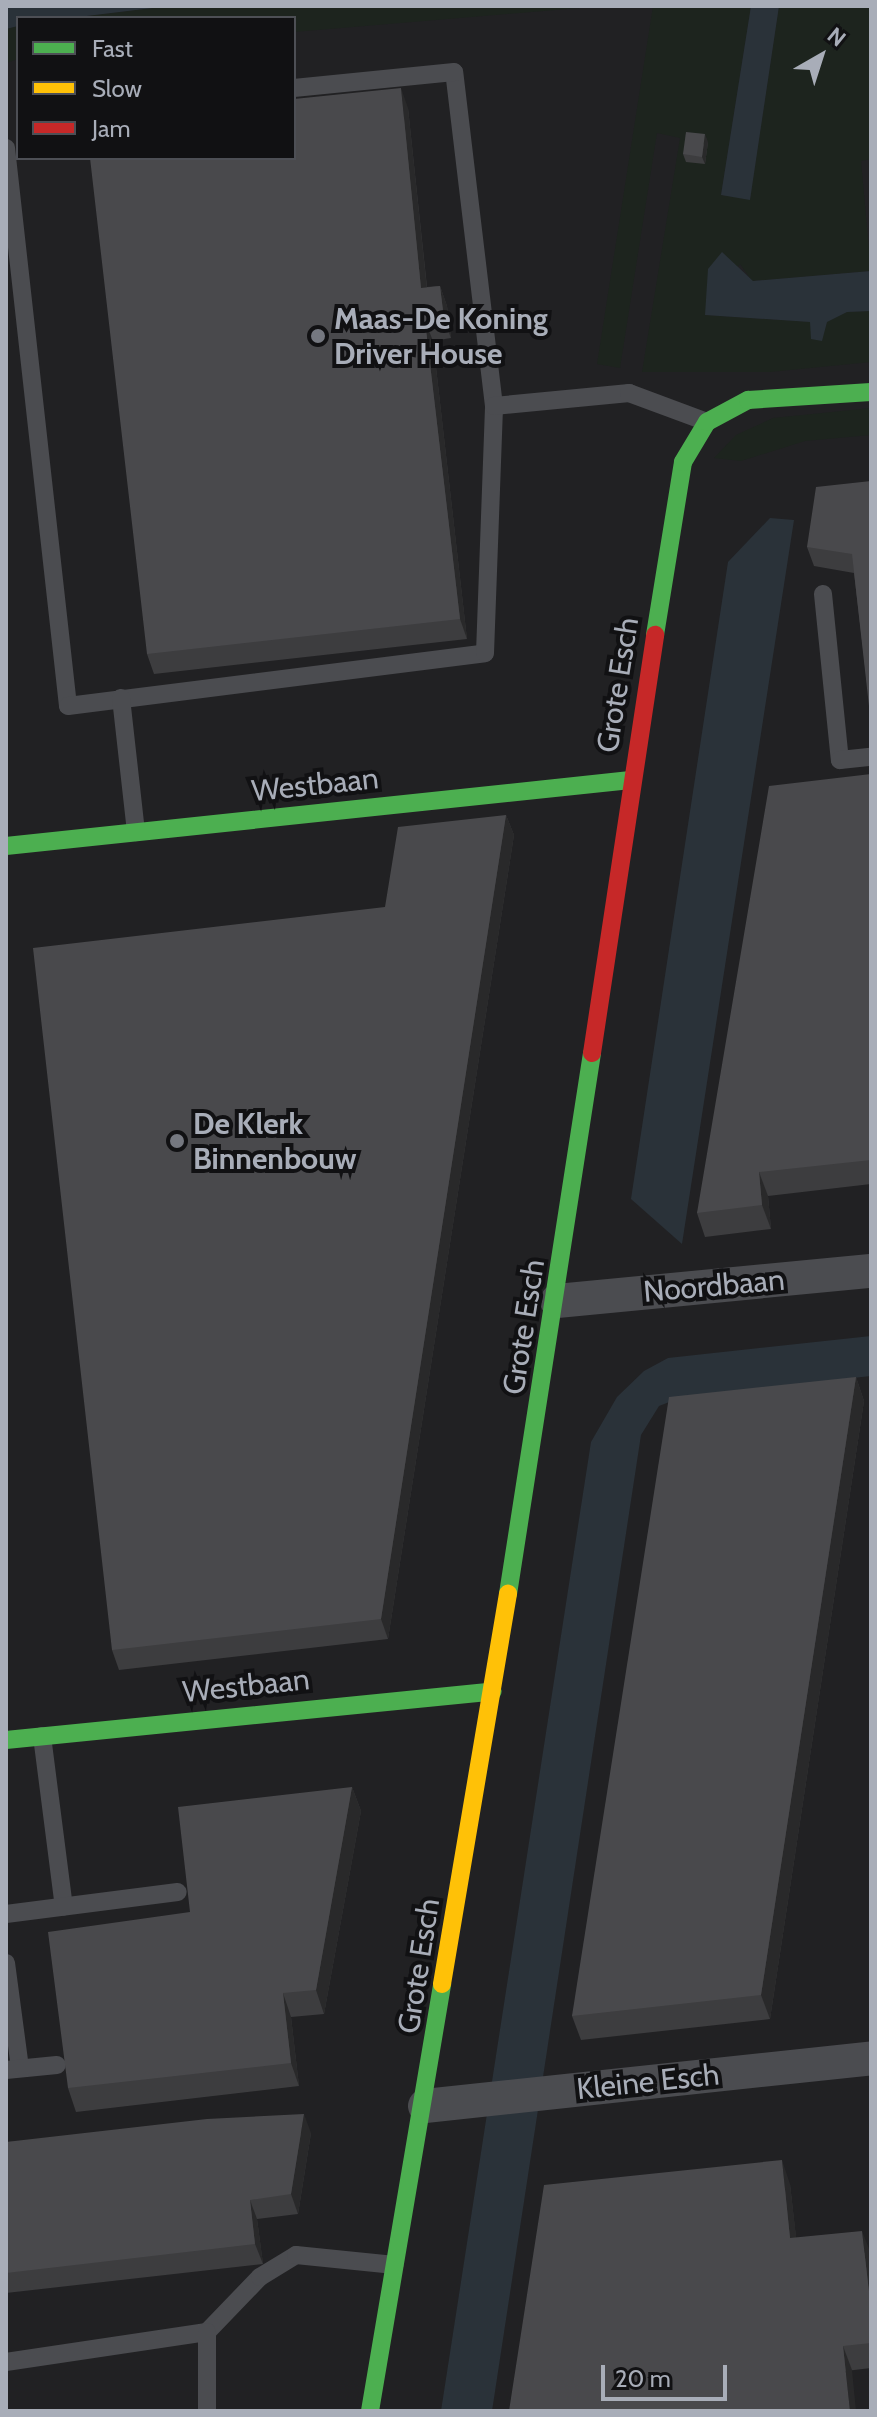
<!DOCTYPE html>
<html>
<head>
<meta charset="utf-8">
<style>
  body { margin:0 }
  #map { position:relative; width:877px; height:2417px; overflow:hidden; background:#171717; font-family:Cabin,sans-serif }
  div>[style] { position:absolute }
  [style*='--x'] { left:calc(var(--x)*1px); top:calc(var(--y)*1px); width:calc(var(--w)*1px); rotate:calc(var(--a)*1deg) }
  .built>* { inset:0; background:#212123 }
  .green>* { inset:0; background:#1d241e }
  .water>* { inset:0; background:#2a3239 }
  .lane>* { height:18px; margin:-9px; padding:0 9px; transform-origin:9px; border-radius:9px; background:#4b4c50 }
  .street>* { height:34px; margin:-17px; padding:0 17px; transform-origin:17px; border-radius:17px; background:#4b4c50 }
  .fast>* { height:18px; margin:-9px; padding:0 9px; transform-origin:9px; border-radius:9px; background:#4caf50 }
  .slow>* { height:18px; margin:-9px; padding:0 9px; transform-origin:9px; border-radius:9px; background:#ffc107 }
  .jam>* { height:18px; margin:-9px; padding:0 9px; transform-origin:9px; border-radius:9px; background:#c62828 }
  .wall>* { inset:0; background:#3d3d3f }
  .shaded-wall>* { inset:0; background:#29292a }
  .building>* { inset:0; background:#49494c }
  .dots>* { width:22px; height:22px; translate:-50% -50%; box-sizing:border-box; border:4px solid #111113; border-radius:50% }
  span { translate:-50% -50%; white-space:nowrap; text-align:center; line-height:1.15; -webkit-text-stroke:8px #111113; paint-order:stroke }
  .poi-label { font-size:30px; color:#a8adb8; font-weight:700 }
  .left { translate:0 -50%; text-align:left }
  .street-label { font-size:30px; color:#a8adb8 }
  .frame { position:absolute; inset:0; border:8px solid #a8adb8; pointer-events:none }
  .legend { position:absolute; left:16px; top:16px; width:280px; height:144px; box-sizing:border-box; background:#111113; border:2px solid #4d4f55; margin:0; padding:10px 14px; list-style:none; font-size:24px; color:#a8adb8 }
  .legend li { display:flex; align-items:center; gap:16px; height:40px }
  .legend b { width:40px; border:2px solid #4d4f55 }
  .north { position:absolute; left:781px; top:16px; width:80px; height:80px; -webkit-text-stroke:6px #111113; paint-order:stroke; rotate:39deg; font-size:22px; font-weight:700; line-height:32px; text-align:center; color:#a8adb8 }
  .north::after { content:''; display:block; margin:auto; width:28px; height:36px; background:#a8adb8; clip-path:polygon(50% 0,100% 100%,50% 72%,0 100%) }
  .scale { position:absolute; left:601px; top:2365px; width:126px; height:36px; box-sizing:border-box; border:4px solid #a8adb8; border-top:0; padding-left:10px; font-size:24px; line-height:28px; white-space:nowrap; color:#a8adb8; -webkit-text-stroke:6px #111113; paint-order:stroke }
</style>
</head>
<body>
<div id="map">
  <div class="built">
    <i style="clip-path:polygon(evenodd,6px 6px,871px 6px,871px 2411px,6px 2411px,6px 6px,18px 18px,294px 18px,294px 158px,18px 158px,18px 18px)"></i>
  </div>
  <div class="green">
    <i style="clip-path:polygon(169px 6px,603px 6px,294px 32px,294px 18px,70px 18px)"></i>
    <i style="clip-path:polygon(653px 6px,751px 6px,721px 195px,750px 199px,779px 6px,871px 6px,871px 159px,861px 161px,871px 271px,752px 281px,740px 264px,705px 315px,811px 322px,821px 341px,827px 322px,847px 312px,871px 311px,871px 362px,770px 372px,642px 372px,680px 138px,657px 133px,620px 368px,597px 364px)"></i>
    <i style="clip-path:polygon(18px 26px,18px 59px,6px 63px,6px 29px)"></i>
    <i style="clip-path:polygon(871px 408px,871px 435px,805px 441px,741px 461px,714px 458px,736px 435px,773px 418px)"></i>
  </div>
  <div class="water">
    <i style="clip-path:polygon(6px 6px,169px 6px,70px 18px,18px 18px,18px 26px,6px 29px)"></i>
    <i style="clip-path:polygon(751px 6px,779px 6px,750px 200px,721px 195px)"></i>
    <i style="clip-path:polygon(722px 252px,753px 281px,871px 271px,871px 311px,847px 312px,827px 322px,822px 341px,811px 339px,810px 322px,705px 315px,708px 269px)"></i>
    <i style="clip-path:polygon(770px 518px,794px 520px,682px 1244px,631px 1199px,728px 562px)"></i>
    <i style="clip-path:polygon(871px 1336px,871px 1376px,682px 1397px,659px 1406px,641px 1435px,492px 2411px,441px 2411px,591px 1442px,617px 1397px,644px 1371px,668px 1358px)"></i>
  </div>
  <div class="lane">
    <i style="--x:6;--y:148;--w:561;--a:83.66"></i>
    <i style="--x:68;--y:706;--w:420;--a:-7.2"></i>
    <i style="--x:485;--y:653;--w:247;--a:-87.9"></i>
    <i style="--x:494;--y:406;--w:336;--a:-96.8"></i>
    <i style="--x:454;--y:72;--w:161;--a:174.3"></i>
    <i style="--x:494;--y:406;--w:136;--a:-5.5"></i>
    <i style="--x:629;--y:393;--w:83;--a:20.4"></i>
    <i style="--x:823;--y:594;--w:167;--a:84.2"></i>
    <i style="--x:840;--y:760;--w:31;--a:-6"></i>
    <i style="--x:121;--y:698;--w:135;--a:83.6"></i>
    <i style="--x:42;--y:1736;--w:172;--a:82.7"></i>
    <i style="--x:6;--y:1914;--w:173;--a:-7.3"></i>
    <i style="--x:6;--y:1963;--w:106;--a:82.4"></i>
    <i style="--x:6;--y:2070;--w:51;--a:-5.6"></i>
    <i style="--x:207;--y:2332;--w:76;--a:-46.1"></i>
    <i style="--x:260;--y:2277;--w:42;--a:-31.4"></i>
    <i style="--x:296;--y:2255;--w:99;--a:5.8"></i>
    <i style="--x:6;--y:2362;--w:203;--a:-8.5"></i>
    <i style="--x:207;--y:2332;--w:79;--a:90"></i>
  </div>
  <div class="street">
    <i style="--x:557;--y:1301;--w:315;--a:-5.5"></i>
    <i style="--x:425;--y:2106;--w:449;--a:-6.1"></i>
  </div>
  <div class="fast">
    <i style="--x:655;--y:635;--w:175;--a:-80.8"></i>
    <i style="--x:683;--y:462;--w:47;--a:-59"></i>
    <i style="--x:707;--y:422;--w:47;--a:-28.2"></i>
    <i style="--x:748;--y:400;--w:123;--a:-3.7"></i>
    <i style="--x:6;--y:846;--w:628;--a:-6.03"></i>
    <i style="--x:508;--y:1594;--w:547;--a:-81.17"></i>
    <i style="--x:6;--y:1740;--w:489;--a:-5.7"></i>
    <i style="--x:370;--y:2411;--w:433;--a:-80.4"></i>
  </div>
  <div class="slow">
    <i style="--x:442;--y:1984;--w:396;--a:-80.4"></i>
  </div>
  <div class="jam">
    <i style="--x:592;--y:1053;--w:423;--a:-81.4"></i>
  </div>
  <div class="wall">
    <i style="clip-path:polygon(408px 108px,427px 287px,440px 286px,447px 306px,451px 338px,433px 341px,467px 639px,154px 674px,147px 654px)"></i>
    <i style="clip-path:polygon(708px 142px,705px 164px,686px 162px,683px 154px)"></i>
    <i style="clip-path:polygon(871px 481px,871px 717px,854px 573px,814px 566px,807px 547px)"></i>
    <i style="clip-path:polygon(871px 774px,871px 1184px,768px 1196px,771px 1229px,705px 1237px,697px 1213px)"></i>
    <i style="clip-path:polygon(506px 815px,514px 835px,388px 1639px,119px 1670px,112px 1650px,385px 907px)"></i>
    <i style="clip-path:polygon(856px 1377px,864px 1401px,770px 2019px,581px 2040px,572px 2016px)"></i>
    <i style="clip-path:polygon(352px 1787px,361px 1811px,324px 2014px,291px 2017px,299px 2086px,76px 2112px,68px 2088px,190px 1912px)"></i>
    <i style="clip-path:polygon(311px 2133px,298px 2214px,257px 2219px,263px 2264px,6px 2293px,6px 2142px)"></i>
    <i style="clip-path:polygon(790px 2184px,796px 2238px,871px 2254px,871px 2368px,509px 2411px)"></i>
  </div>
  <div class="shaded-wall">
    <i style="clip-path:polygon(401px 88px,408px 108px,429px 308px,421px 288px)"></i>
    <i style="clip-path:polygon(705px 134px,708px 142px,705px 164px,702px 157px)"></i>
    <i style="clip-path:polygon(440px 286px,447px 306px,451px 338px,444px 319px)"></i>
    <i style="clip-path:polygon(425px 321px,433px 341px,467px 639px,460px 619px)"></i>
    <i style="clip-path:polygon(506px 815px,514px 835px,388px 1639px,381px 1619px)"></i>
    <i style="clip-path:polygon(759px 1172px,768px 1196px,771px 1229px,762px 1205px)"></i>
    <i style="clip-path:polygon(856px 1377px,864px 1401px,770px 2019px,761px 1995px)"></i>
    <i style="clip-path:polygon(352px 1787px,361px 1811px,324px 2014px,316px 1990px)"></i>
    <i style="clip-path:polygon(283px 1993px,291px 2017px,299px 2086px,291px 2063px)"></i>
    <i style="clip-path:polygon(304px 2114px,311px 2133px,298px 2214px,291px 2194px)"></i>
    <i style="clip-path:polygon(782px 2160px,790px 2184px,799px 2262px,790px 2238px)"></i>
    <i style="clip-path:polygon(250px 2200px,257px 2219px,263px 2264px,255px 2244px)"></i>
    <i style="clip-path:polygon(862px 2231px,871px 2254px,871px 2309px)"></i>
    <i style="clip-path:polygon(843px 2346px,852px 2370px,856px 2411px,850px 2411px)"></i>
  </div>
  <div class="building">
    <i style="clip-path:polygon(401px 88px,421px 288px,440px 286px,444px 319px,425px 321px,460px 619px,147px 654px,90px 158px,294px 158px,294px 99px)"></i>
    <i style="clip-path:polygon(686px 132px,705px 134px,702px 157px,683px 154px)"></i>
    <i style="clip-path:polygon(871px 481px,871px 715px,870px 715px,852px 554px,807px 547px,816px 487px)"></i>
    <i style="clip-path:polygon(871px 774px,871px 1160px,759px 1172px,762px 1205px,697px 1213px,769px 786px)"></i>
    <i style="clip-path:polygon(506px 815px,381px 1619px,112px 1650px,33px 948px,385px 907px,398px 827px)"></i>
    <i style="clip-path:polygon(856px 1377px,761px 1995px,572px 2016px,669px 1397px)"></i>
    <i style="clip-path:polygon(352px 1787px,316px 1990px,283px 1993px,291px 2063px,68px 2088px,48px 1932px,190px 1912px,178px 1807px)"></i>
    <i style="clip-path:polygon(304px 2114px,291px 2194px,250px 2200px,255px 2244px,6px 2273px,6px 2142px,207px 2119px)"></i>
    <i style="clip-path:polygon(782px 2160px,790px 2238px,862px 2231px,871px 2309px,871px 2343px,843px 2346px,850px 2411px,509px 2411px,544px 2185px)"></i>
  </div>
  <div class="dots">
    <i style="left:318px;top:336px;background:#757880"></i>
    <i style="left:177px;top:1141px;background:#757880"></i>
  </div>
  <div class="poi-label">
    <span class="left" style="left:334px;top:336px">Maas-De Koning<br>Driver House</span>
    <span class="left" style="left:193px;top:1141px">De Klerk<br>Binnenbouw</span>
  </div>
  <div class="street-label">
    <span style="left:618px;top:685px;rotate:-81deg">Grote Esch</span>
    <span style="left:315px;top:785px;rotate:-6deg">Westbaan</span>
    <span style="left:714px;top:1286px;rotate:-5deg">Noordbaan</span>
    <span style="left:524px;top:1327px;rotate:-81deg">Grote Esch</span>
    <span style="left:246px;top:1686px;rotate:-6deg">Westbaan</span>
    <span style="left:419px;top:1966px;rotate:-81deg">Grote Esch</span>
    <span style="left:648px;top:2082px;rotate:-6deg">Kleine Esch</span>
  </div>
  <div class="frame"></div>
  <ul class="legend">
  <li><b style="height:10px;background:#4caf50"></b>Fast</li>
  <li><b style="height:10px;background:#ffc107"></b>Slow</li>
  <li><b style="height:10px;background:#c62828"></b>Jam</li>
  </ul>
  <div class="north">N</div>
  <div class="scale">20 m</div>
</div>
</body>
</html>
